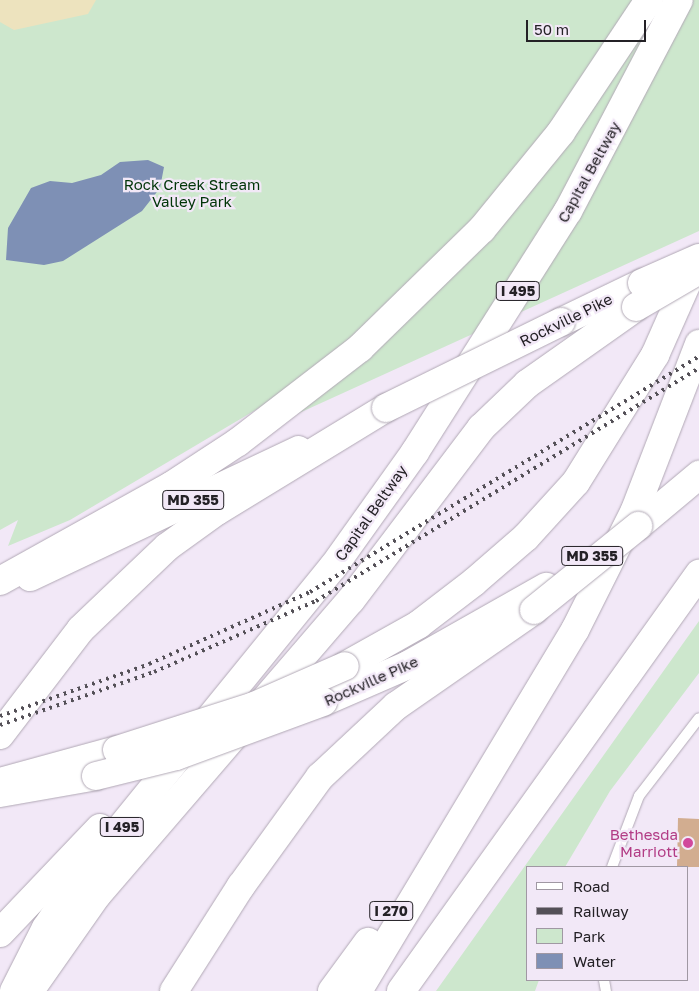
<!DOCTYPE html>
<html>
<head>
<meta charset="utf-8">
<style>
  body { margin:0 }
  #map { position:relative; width:699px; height:991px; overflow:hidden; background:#f2e8f7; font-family:"Golos Text",sans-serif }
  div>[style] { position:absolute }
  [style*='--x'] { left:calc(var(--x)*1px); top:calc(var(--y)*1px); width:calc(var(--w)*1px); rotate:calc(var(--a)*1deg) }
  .green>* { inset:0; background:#cde7cd }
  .sand>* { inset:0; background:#ede3be }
  .water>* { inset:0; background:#7e90b5 }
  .building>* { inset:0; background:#d2ad90 }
  .roads { filter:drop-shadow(0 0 1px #b1a8b5) drop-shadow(0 0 1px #b1a8b5) }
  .lane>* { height:10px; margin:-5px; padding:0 5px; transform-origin:5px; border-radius:5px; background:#fff }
  .primary>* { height:28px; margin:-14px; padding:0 14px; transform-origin:14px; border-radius:14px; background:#fff }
  .highway>* { height:28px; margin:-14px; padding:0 14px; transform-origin:14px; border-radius:14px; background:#fff }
  .rail>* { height:4px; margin-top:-2px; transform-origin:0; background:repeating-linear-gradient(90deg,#545057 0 2.5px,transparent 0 7.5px) }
  .bridges { filter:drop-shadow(0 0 1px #b1a8b5) drop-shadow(0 0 1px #b1a8b5) }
  .primary-bridge>* { height:28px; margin:-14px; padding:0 14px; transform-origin:14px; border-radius:14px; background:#fff }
  .highway-bridge>* { height:28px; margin:-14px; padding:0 14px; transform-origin:14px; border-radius:14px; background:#fff }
  .dots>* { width:14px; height:14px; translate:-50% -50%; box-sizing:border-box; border:2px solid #f2e8f7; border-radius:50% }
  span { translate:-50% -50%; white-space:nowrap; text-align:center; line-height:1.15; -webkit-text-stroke:4.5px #f2e8f7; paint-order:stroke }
  .shield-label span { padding:1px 4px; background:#f2e8f7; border:1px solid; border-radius:4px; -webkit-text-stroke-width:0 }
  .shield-label { font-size:14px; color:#242126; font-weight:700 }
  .street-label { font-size:15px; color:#242126 }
  .park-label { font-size:15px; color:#013508 }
  .hotel-label { font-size:15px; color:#b23c85 }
  .right { translate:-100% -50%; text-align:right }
  .legend { position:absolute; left:526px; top:866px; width:162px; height:115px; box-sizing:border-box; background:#f2e8f7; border:1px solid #a098a3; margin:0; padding:6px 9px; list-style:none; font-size:15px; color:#242126 }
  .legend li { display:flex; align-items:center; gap:10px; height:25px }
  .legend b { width:25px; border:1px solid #a098a3 }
  .scale { position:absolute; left:526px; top:20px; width:120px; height:22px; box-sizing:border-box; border:2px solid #242126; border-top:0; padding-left:6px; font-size:15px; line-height:18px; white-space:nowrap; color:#242126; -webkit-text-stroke:4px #f2e8f7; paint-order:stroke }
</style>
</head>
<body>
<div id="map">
  <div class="green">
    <i style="clip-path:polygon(0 0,699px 0,699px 231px,297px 414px,281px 395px,70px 520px,8px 546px,18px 520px,0 530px)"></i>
    <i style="clip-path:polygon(699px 621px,699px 673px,610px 791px,565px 867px,528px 867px,528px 980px,539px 980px,535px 991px,436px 991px)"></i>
  </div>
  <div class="sand">
    <i style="clip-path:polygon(0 0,96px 0,88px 14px,14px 30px,0 22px)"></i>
  </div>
  <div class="water">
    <i style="clip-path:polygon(148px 160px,164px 167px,160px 188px,142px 211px,63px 261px,44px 265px,6px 260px,8px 228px,31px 188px,50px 181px,72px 183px,101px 175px,120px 162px)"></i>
  </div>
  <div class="building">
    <i style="clip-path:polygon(678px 818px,699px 819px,699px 867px,677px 867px)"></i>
  </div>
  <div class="roads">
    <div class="lane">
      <i style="--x:612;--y:867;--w:76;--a:-69.2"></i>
      <i style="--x:639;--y:796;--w:98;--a:-52.4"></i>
      <i style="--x:604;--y:980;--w:11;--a:80"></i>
    </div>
    <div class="primary">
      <i style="--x:561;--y:322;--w:90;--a:-25.7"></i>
      <i style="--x:638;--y:526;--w:80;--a:-39.9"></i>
      <i style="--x:30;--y:577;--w:297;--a:-25.3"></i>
      <i style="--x:323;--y:702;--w:93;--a:-23.5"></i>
      <i style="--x:408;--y:665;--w:159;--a:-29.5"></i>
      <i style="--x:0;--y:793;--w:97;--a:-10"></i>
    </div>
    <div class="highway">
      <i style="--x:0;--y:581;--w:196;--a:-29.1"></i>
      <i style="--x:171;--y:486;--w:80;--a:-33.3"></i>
      <i style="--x:238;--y:442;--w:154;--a:-37.6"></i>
      <i style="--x:360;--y:348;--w:170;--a:-44.3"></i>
      <i style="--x:482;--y:229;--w:125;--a:-50.8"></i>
      <i style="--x:561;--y:132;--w:159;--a:-56.3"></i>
      <i style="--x:345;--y:666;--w:84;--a:-29.3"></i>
      <i style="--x:418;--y:625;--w:71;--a:-37.5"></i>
      <i style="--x:474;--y:582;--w:69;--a:-40.9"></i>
      <i style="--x:526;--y:537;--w:74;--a:-47.7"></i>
      <i style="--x:576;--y:482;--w:150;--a:-58.1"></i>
      <i style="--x:655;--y:355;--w:104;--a:-66.1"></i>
      <i style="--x:0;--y:735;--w:133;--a:-52.6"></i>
      <i style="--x:81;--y:629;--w:119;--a:-43.6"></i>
      <i style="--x:167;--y:547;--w:62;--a:-35.8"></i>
      <i style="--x:217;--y:511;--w:198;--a:-31.4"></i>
      <i style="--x:0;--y:782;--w:121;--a:-15.3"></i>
      <i style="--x:0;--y:933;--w:145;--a:-46.4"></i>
      <i style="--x:36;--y:982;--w:106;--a:-55"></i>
      <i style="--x:97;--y:895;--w:389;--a:-49.3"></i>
      <i style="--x:351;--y:600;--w:216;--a:-52.9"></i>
      <i style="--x:481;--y:428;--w:64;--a:-43.7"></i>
      <i style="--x:527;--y:384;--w:133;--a:-35.2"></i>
      <i style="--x:14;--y:991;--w:71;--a:-63.1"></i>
      <i style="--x:46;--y:928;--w:60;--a:-55.8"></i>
      <i style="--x:80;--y:878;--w:401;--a:-50.9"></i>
      <i style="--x:333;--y:567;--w:141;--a:-54.5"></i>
      <i style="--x:415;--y:452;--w:285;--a:-57.6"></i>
      <i style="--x:568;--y:211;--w:238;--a:-62.3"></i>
      <i style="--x:174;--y:991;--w:125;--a:-57.5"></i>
      <i style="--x:241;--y:886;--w:135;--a:-54.1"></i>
      <i style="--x:320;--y:777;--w:104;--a:-43.1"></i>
      <i style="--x:396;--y:706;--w:168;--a:-34.8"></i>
      <i style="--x:332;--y:991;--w:61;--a:-53.7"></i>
      <i style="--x:358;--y:991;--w:421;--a:-59"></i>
      <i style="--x:575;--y:630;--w:134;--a:-63.4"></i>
      <i style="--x:635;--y:510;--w:178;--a:-68.9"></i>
      <i style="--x:401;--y:991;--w:513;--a:-54.45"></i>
    </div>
  </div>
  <div class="rail">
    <i style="--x:0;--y:716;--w:158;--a:-19.2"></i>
    <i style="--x:149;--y:664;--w:176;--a:-24.1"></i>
    <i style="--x:310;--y:592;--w:455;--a:-31.2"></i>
    <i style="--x:0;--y:725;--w:163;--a:-19"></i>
    <i style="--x:154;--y:672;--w:177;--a:-23.7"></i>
    <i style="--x:316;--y:601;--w:448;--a:-31.3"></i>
  </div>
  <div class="bridges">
    <div class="primary-bridge">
      <i style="--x:642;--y:283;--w:62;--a:-23.7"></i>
      <i style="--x:386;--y:408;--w:195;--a:-26.2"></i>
      <i style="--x:96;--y:776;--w:82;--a:-14"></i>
      <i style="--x:176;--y:756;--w:157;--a:-20.2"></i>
    </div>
    <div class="highway-bridge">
      <i style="--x:636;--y:307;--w:73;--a:-30.4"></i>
      <i style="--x:534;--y:610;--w:134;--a:-38.9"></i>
      <i style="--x:117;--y:750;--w:144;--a:-17.8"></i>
      <i style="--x:254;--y:706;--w:99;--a:-23.7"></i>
    </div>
  </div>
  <div class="dots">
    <i style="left:688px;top:843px;background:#d1479c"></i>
  </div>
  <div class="shield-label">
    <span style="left:518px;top:291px">I 495</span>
    <span style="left:193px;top:500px">MD 355</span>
    <span style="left:592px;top:556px">MD 355</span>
    <span style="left:122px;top:827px">I 495</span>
    <span style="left:391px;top:911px">I 270</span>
  </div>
  <div class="street-label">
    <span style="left:589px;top:172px;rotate:-61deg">Capital Beltway</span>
    <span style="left:566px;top:320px;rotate:-26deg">Rockville Pike</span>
    <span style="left:371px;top:513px;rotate:-55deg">Capital Beltway</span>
    <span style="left:371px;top:681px;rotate:-24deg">Rockville Pike</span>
  </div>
  <div class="park-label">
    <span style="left:192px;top:193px">Rock Creek Stream<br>Valley Park</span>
  </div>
  <div class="hotel-label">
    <span class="right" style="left:678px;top:843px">Bethesda<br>Marriott</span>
  </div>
  <ul class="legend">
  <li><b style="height:6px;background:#fff"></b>Road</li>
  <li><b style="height:6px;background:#545057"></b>Railway</li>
  <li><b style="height:14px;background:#cde7cd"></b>Park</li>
  <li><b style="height:14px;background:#7e90b5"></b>Water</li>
  </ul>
  <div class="scale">50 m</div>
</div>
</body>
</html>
